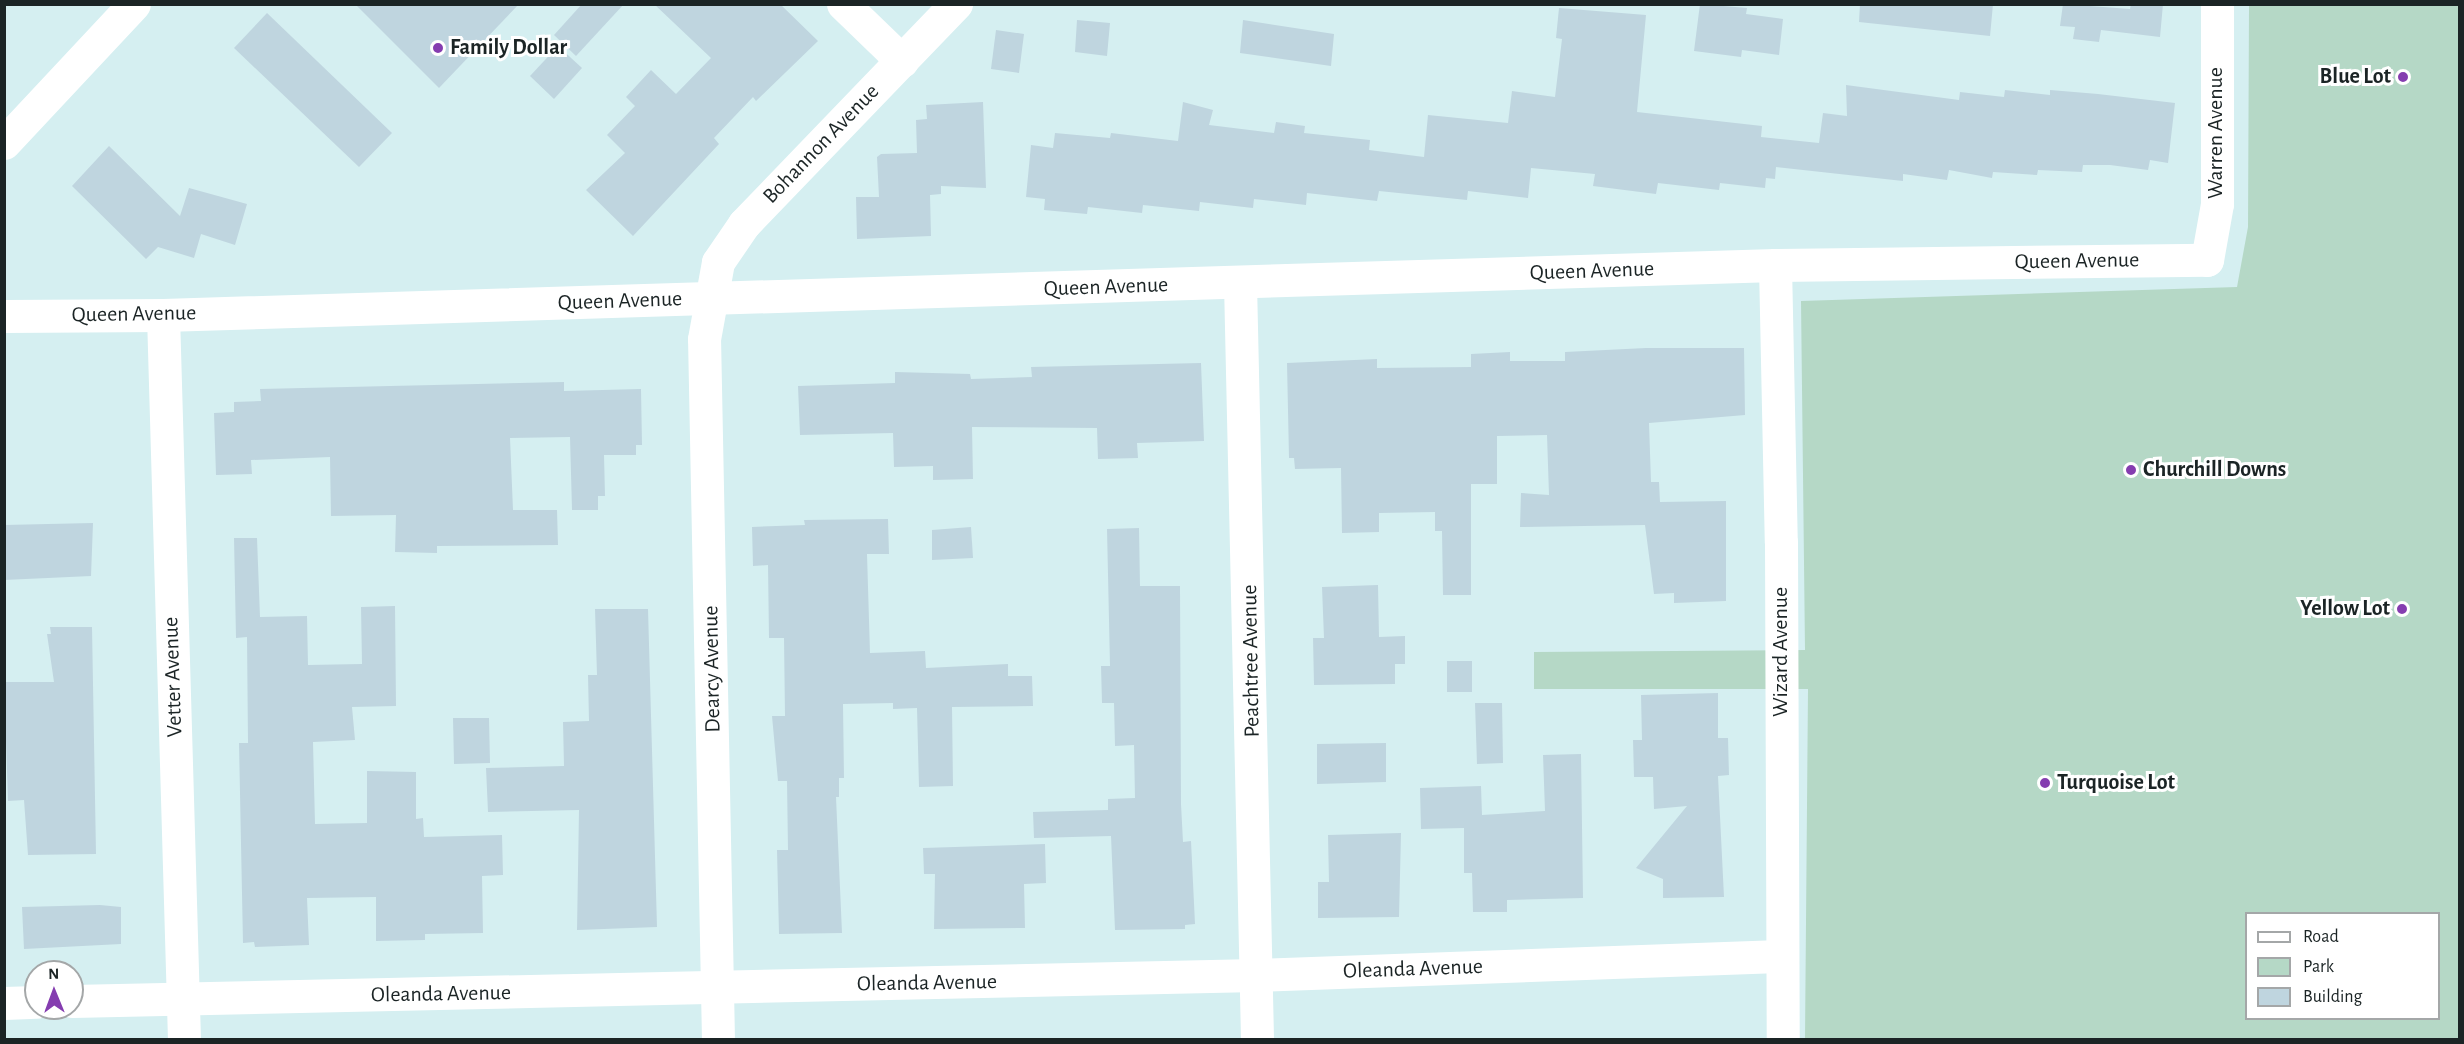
<!DOCTYPE html>
<html>
<head>
<meta charset="utf-8">
<style>
  body { margin:0 }
  #map { position:relative; width:2464px; height:1044px; overflow:hidden; background:#d5eff1; font-family:"Alegreya Sans",sans-serif }
  div>[style] { position:absolute }
  [style*='--x'] { left:calc(var(--x)*1px); top:calc(var(--y)*1px); width:calc(var(--w)*1px); rotate:calc(var(--a)*1deg) }
  .green>* { inset:0; background:#b5d8c6 }
  .building>* { inset:0; background:#bfd5df }
  .minor>* { height:33px; margin:-16.5px; padding:0 16.5px; transform-origin:16.5px; border-radius:16.5px; background:#fff }
  .major>* { height:33px; margin:-16.5px; padding:0 16.5px; transform-origin:16.5px; border-radius:16.5px; background:#fff }
  .dots>* { width:16px; height:16px; translate:-50% -50%; box-sizing:border-box; border:3px solid #fff; border-radius:50% }
  span { translate:-50% -50%; white-space:nowrap; text-align:center; line-height:1.15; -webkit-text-stroke:6px #fff; paint-order:stroke }
  .poi-label { font-size:22px; color:#1b2425; font-weight:700 }
  .left { translate:0 -50%; text-align:left }
  .right { translate:-100% -50%; text-align:right }
  .street-label { font-size:22px; color:#1b2425 }
  .frame { position:absolute; inset:0; border:6px solid #1b2425; pointer-events:none }
  .legend { position:absolute; left:2245px; top:912px; width:195px; height:108px; box-sizing:border-box; background:#fff; border:2px solid #a4a7a8; margin:0; padding:8px 10px; list-style:none; font-size:18px; color:#1b2425 }
  .legend li { display:flex; align-items:center; gap:12px; height:30px }
  .legend b { width:30px; border:2px solid #a4a7a8 }
  .north { position:absolute; left:24px; top:960px; width:60px; height:60px; box-sizing:border-box; background:#fff; border:2px solid #a4a7a8; border-radius:50%; rotate:359deg; font-size:16px; font-weight:700; line-height:24px; text-align:center; color:#1b2425 }
  .north::after { content:''; display:block; margin:auto; width:21px; height:27px; background:#853db0; clip-path:polygon(50% 0,100% 100%,50% 72%,0 100%) }
</style>
</head>
<body>
<div id="map">
  <div class="green">
    <i style="clip-path:polygon(evenodd,2249px 5px,2459px 5px,2459px 1039px,1805px 1039px,1808px 689px,1534px 689px,1534px 652px,1805px 650px,1801px 301px,2237px 287px,2248px 227px,2249px 5px,2246px 914px,2438px 914px,2438px 1018px,2246px 1018px,2246px 914px)"></i>
  </div>
  <div class="building">
    <i style="clip-path:polygon(355px 4px,519px 4px,439px 88px)"></i>
    <i style="clip-path:polygon(582px 4px,624px 4px,576px 56px,554px 35px)"></i>
    <i style="clip-path:polygon(654px 4px,780px 4px,818px 41px,756px 101px,753px 97px,714px 138px,719px 144px,633px 236px,586px 190px,625px 153px,607px 135px,635px 106px,626px 97px,651px 70px,676px 94px,711px 58px)"></i>
    <i style="clip-path:polygon(1700px 4px,1747px 8px,1746px 14px,1783px 19px,1779px 55px,1742px 50px,1741px 57px,1694px 51px)"></i>
    <i style="clip-path:polygon(1860px 4px,1993px 4px,1990px 36px,1859px 22px)"></i>
    <i style="clip-path:polygon(2063px 4px,2130px 9px,2131px 4px,2163px 4px,2160px 37px,2101px 30px,2099px 42px,2073px 39px,2075px 27px,2060px 26px)"></i>
    <i style="clip-path:polygon(1559px 8px,1646px 15px,1637px 112px,1762px 126px,1761px 137px,1819px 143px,1823px 113px,1847px 116px,1846px 85px,1959px 100px,1960px 92px,2004px 97px,2005px 90px,2050px 95px,2050px 90px,2098px 94px,2175px 103px,2168px 163px,2150px 160px,2148px 170px,2110px 165px,2083px 165px,2082px 172px,2038px 170px,2037px 175px,1993px 172px,1992px 178px,1949px 170px,1947px 180px,1903px 174px,1903px 181px,1776px 167px,1775px 179px,1766px 178px,1765px 188px,1720px 183px,1719px 190px,1658px 183px,1656px 194px,1593px 186px,1595px 174px,1531px 168px,1528px 198px,1468px 191px,1467px 200px,1379px 191px,1377px 201px,1307px 193px,1306px 205px,1254px 199px,1253px 208px,1200px 202px,1199px 211px,1143px 205px,1142px 213px,1088px 207px,1087px 214px,1044px 210px,1045px 199px,1026px 197px,1031px 145px,1053px 148px,1055px 133px,1110px 138px,1111px 133px,1178px 141px,1183px 102px,1213px 110px,1209px 125px,1274px 133px,1276px 122px,1305px 126px,1304px 133px,1370px 140px,1369px 150px,1424px 157px,1428px 115px,1508px 123px,1512px 91px,1555px 97px,1562px 39px,1556px 38px)"></i>
    <i style="clip-path:polygon(267px 13px,392px 133px,359px 167px,234px 48px)"></i>
    <i style="clip-path:polygon(1077px 20px,1110px 23px,1107px 56px,1075px 52px)"></i>
    <i style="clip-path:polygon(1243px 20px,1334px 34px,1331px 66px,1240px 53px)"></i>
    <i style="clip-path:polygon(996px 30px,1024px 34px,1019px 73px,991px 69px)"></i>
    <i style="clip-path:polygon(558px 46px,582px 68px,554px 99px,530px 76px)"></i>
    <i style="clip-path:polygon(983px 102px,986px 188px,941px 186px,941px 194px,930px 195px,931px 236px,857px 239px,856px 197px,879px 197px,877px 157px,881px 154px,917px 153px,916px 120px,927px 119px,926px 105px)"></i>
    <i style="clip-path:polygon(109px 146px,180px 216px,189px 188px,247px 204px,235px 245px,201px 234px,194px 258px,158px 247px,146px 259px,72px 186px)"></i>
    <i style="clip-path:polygon(1646px 348px,1744px 348px,1745px 415px,1649px 423px,1651px 482px,1659px 482px,1660px 502px,1726px 501px,1726px 601px,1674px 603px,1674px 593px,1654px 594px,1645px 525px,1520px 527px,1521px 493px,1549px 495px,1547px 435px,1497px 436px,1497px 484px,1471px 484px,1471px 595px,1443px 595px,1442px 531px,1435px 531px,1435px 512px,1379px 513px,1379px 532px,1342px 533px,1341px 468px,1295px 469px,1294px 458px,1289px 458px,1287px 363px,1377px 359px,1377px 368px,1471px 367px,1471px 354px,1510px 352px,1510px 361px,1565px 361px,1565px 352px)"></i>
    <i style="clip-path:polygon(1201px 363px,1204px 441px,1137px 443px,1138px 458px,1098px 459px,1097px 428px,972px 427px,973px 479px,933px 480px,933px 466px,894px 467px,893px 433px,800px 435px,798px 386px,895px 383px,895px 372px,970px 374px,971px 379px,1032px 377px,1031px 367px)"></i>
    <i style="clip-path:polygon(564px 382px,564px 391px,641px 389px,642px 445px,636px 445px,636px 455px,604px 455px,605px 496px,598px 496px,598px 510px,572px 510px,570px 437px,510px 438px,513px 510px,557px 510px,558px 545px,437px 546px,437px 553px,395px 552px,396px 515px,331px 516px,330px 457px,251px 460px,252px 474px,216px 475px,214px 413px,234px 412px,234px 402px,261px 401px,260px 389px)"></i>
    <i style="clip-path:polygon(888px 519px,889px 554px,867px 554px,870px 653px,925px 651px,926px 668px,1008px 664px,1008px 676px,1032px 676px,1033px 706px,952px 707px,953px 786px,919px 787px,917px 708px,893px 709px,893px 703px,843px 704px,844px 778px,839px 778px,839px 797px,836px 797px,842px 933px,779px 934px,777px 850px,788px 850px,787px 781px,778px 781px,772px 716px,785px 716px,784px 638px,769px 638px,768px 565px,753px 566px,752px 527px,805px 525px,804px 520px)"></i>
    <i style="clip-path:polygon(93px 523px,91px 576px,4px 580px,4px 525px)"></i>
    <i style="clip-path:polygon(971px 527px,973px 558px,932px 560px,932px 530px)"></i>
    <i style="clip-path:polygon(1139px 528px,1140px 586px,1180px 586px,1181px 804px,1183px 842px,1191px 841px,1195px 924px,1185px 925px,1185px 929px,1115px 930px,1111px 836px,1034px 838px,1033px 812px,1108px 810px,1108px 799px,1135px 798px,1134px 745px,1115px 746px,1114px 703px,1102px 703px,1101px 666px,1110px 666px,1107px 529px)"></i>
    <i style="clip-path:polygon(234px 538px,257px 538px,260px 617px,307px 616px,308px 665px,362px 664px,361px 607px,395px 606px,396px 706px,352px 707px,355px 740px,313px 742px,315px 824px,367px 823px,367px 771px,416px 772px,416px 819px,423px 818px,424px 837px,502px 835px,503px 875px,482px 876px,483px 933px,425px 934px,425px 940px,376px 941px,376px 897px,307px 898px,309px 945px,255px 947px,254px 942px,243px 943px,239px 743px,248px 743px,247px 637px,236px 638px)"></i>
    <i style="clip-path:polygon(1378px 585px,1379px 637px,1405px 636px,1405px 664px,1395px 664px,1395px 684px,1314px 685px,1313px 638px,1324px 638px,1322px 587px)"></i>
    <i style="clip-path:polygon(595px 609px,648px 609px,657px 927px,577px 930px,579px 810px,488px 812px,486px 768px,564px 766px,563px 722px,589px 721px,588px 675px,597px 675px)"></i>
    <i style="clip-path:polygon(50px 627px,92px 627px,96px 854px,28px 855px,24px 800px,8px 801px,4px 682px,54px 682px,47px 634px,51px 634px)"></i>
    <i style="clip-path:polygon(1447px 661px,1472px 661px,1472px 692px,1447px 692px)"></i>
    <i style="clip-path:polygon(1718px 693px,1718px 738px,1728px 738px,1729px 775px,1718px 776px,1724px 897px,1663px 898px,1663px 879px,1636px 868px,1687px 806px,1654px 809px,1653px 777px,1634px 777px,1633px 740px,1642px 740px,1641px 695px)"></i>
    <i style="clip-path:polygon(1475px 703px,1502px 703px,1503px 763px,1477px 764px)"></i>
    <i style="clip-path:polygon(453px 718px,489px 718px,490px 763px,454px 764px)"></i>
    <i style="clip-path:polygon(1386px 743px,1386px 782px,1317px 784px,1317px 744px)"></i>
    <i style="clip-path:polygon(1581px 754px,1583px 898px,1507px 900px,1507px 912px,1473px 912px,1472px 873px,1464px 873px,1464px 828px,1421px 829px,1420px 788px,1481px 786px,1482px 815px,1545px 811px,1543px 755px)"></i>
    <i style="clip-path:polygon(1401px 833px,1399px 917px,1318px 918px,1318px 882px,1329px 882px,1328px 835px)"></i>
    <i style="clip-path:polygon(1045px 844px,1046px 883px,1024px 884px,1025px 928px,934px 929px,935px 874px,924px 874px,923px 848px)"></i>
    <i style="clip-path:polygon(100px 905px,121px 907px,121px 944px,24px 949px,22px 907px)"></i>
  </div>
  <div class="minor">
    <i style="--x:843;--y:4;--w:82;--a:44"></i>
    <i style="--x:1775;--y:265;--w:277;--a:88.8"></i>
    <i style="--x:1781;--y:542;--w:498;--a:89.8"></i>
    <i style="--x:1240;--y:283;--w:757;--a:88.71"></i>
    <i style="--x:163;--y:315;--w:725;--a:88.34"></i>
    <i style="--x:4;--y:316;--w:159;--a:-0.4"></i>
    <i style="--x:163;--y:315;--w:1613;--a:-1.78"></i>
    <i style="--x:1775;--y:265;--w:432;--a:-0.7"></i>
    <i style="--x:2207;--y:260;--w:57;--a:-79.9"></i>
    <i style="--x:2217;--y:204;--w:200;--a:-90"></i>
    <i style="--x:72;--y:1001;--w:1185;--a:-1.26"></i>
    <i style="--x:1257;--y:975;--w:524;--a:-2.08"></i>
    <i style="--x:4;--y:1003;--w:32;--a:-2"></i>
    <i style="--x:718;--y:1040;--w:701;--a:-91.14"></i>
    <i style="--x:704;--y:339;--w:78;--a:-79.7"></i>
    <i style="--x:718;--y:262;--w:46;--a:-55.6"></i>
    <i style="--x:744;--y:224;--w:306;--a:-46.1"></i>
  </div>
  <div class="major">
    <i style="--x:4;--y:143;--w:190;--a:-46.9"></i>
  </div>
  <div class="dots">
    <i style="left:438px;top:48px;background:#853db0"></i>
    <i style="left:2403px;top:77px;background:#853db0"></i>
    <i style="left:2131px;top:470px;background:#853db0"></i>
    <i style="left:2402px;top:609px;background:#853db0"></i>
    <i style="left:2045px;top:783px;background:#853db0"></i>
  </div>
  <div class="poi-label">
    <span class="left" style="left:450px;top:48px">Family Dollar</span>
    <span class="right" style="left:2391px;top:77px">Blue Lot</span>
    <span class="left" style="left:2143px;top:470px">Churchill Downs</span>
    <span class="right" style="left:2390px;top:609px">Yellow Lot</span>
    <span class="left" style="left:2057px;top:783px">Turquoise Lot</span>
  </div>
  <div class="street-label">
    <span style="left:2216px;top:133px;rotate:-90deg">Warren Avenue</span>
    <span style="left:821px;top:144px;rotate:-46deg">Bohannon Avenue</span>
    <span style="left:2077px;top:261px;rotate:-1deg">Queen Avenue</span>
    <span style="left:1592px;top:271px;rotate:-2deg">Queen Avenue</span>
    <span style="left:1106px;top:287px;rotate:-2deg">Queen Avenue</span>
    <span style="left:620px;top:301px;rotate:-2deg">Queen Avenue</span>
    <span style="left:134px;top:314px;rotate:-1deg">Queen Avenue</span>
    <span style="left:1781px;top:652px;rotate:-90deg">Wizard Avenue</span>
    <span style="left:1251px;top:661px;rotate:-91deg">Peachtree Avenue</span>
    <span style="left:712px;top:669px;rotate:-91deg">Dearcy Avenue</span>
    <span style="left:173px;top:677px;rotate:-92deg">Vetter Avenue</span>
    <span style="left:1413px;top:969px;rotate:-2deg">Oleanda Avenue</span>
    <span style="left:927px;top:983px;rotate:-1deg">Oleanda Avenue</span>
    <span style="left:441px;top:994px;rotate:-1deg">Oleanda Avenue</span>
  </div>
  <div class="frame"></div>
  <ul class="legend">
  <li><b style="height:8px;background:#fff"></b>Road</li>
  <li><b style="height:16px;background:#b5d8c6"></b>Park</li>
  <li><b style="height:16px;background:#bfd5df"></b>Building</li>
  </ul>
  <div class="north">N</div>
</div>
</body>
</html>
